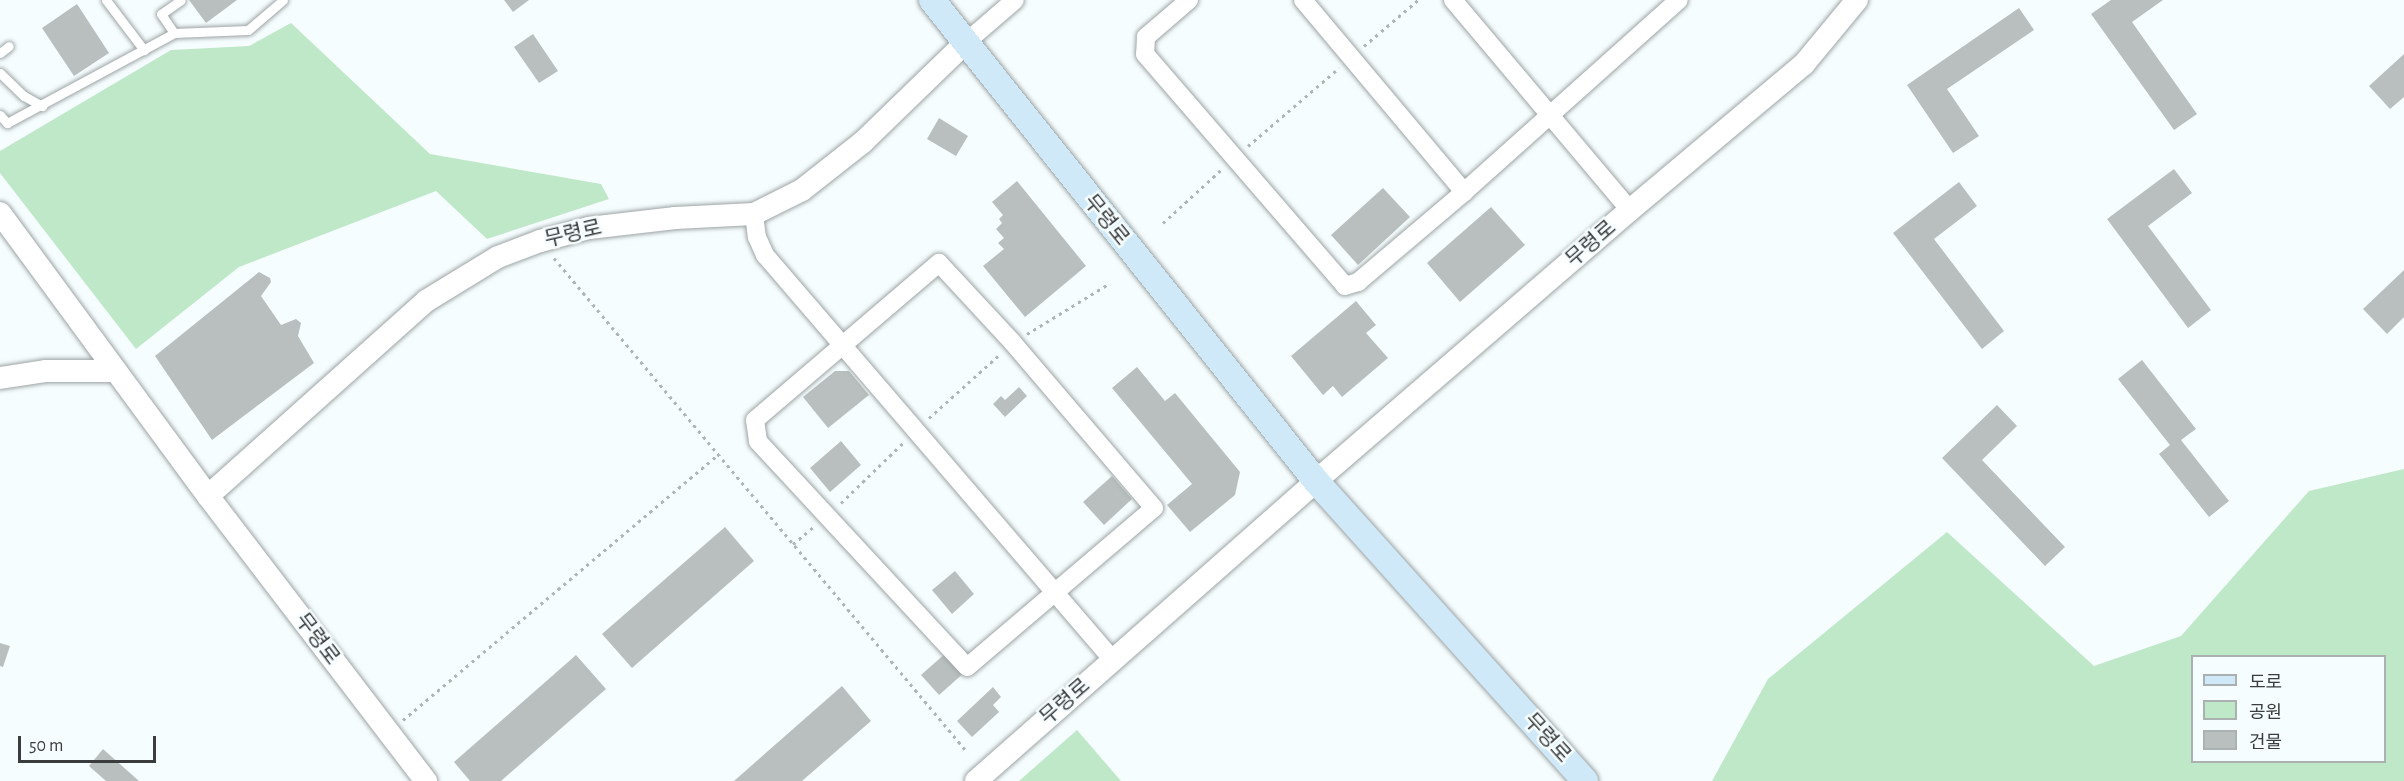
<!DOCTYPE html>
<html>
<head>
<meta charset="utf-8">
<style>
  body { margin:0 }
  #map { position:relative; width:2404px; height:781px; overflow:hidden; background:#f6fdfe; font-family:"Alegreya Sans","Noto Sans KR",sans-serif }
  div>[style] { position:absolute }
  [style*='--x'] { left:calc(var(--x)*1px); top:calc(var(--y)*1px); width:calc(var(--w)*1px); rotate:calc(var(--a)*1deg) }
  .green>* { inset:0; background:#bfe8c9 }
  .building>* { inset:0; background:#b9bfbe }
  .path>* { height:3px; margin-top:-1.5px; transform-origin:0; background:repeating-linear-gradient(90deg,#afb4b5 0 3px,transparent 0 7.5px) }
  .roads { filter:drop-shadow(0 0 2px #9da4a5) drop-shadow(0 0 2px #9da4a5) }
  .service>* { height:9px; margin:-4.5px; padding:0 4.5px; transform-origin:4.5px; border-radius:4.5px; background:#fff }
  .minor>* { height:18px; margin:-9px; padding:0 9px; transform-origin:9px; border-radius:9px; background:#fff }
  .tertiary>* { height:22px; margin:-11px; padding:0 11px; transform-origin:11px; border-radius:11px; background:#fff }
  .secondary>* { height:26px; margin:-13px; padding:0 13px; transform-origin:13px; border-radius:13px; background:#d0e9f9 }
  span { translate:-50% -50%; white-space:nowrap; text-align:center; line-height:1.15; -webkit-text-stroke:5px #f6fdfe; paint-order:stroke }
  .street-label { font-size:21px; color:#3a3c3d }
  .legend { position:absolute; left:2191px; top:655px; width:195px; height:108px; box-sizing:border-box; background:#f6fdfe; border:2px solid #abb0b1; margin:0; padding:8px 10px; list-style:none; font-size:18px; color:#3a3c3d }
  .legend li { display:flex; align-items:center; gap:12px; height:30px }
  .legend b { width:30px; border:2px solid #abb0b1 }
  .scale { position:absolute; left:18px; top:736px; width:138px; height:27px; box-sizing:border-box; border:3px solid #3a3c3d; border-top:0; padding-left:8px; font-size:18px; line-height:21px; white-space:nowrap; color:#3a3c3d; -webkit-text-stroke:4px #f6fdfe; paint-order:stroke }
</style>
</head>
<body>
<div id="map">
  <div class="green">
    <i style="clip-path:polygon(291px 23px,430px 154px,601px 184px,609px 199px,487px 239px,436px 191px,239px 267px,136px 349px,0 173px,0 151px,171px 50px,249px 46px)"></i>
    <i style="clip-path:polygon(evenodd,2404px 469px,2404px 781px,1712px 781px,1768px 679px,1947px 532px,2094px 666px,2181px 636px,2309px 491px,2404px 469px,2192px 656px,2384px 656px,2384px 762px,2192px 762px,2192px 656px)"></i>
    <i style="clip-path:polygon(1077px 730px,1121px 781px,1019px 781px)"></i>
  </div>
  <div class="building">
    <i style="clip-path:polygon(189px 0,237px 0,206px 23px)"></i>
    <i style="clip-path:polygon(504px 0,529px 0,513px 12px)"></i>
    <i style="clip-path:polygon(2111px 0,2163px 0,2132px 22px,2197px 114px,2174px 130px,2091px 14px)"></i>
    <i style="clip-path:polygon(77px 4px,109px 53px,74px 76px,42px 28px)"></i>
    <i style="clip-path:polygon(2019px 8px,2034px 30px,1947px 89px,1979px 136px,1953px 153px,1907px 85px)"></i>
    <i style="clip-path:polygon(533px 34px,558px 71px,539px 83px,514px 47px)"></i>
    <i style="clip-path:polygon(2404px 54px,2404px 97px,2390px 109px,2369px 86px)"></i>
    <i style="clip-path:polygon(939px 118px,968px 136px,956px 156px,927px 139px)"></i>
    <i style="clip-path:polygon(2174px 169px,2192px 193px,2148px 226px,2211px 310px,2188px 328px,2107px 219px)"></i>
    <i style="clip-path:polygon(1017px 181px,1086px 266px,1025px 317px,983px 266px,1004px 249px,998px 243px,1004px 238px,996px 229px,1002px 223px,999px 219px,1003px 215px,992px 202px)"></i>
    <i style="clip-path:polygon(1959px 182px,1977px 206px,1934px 239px,2004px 331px,1982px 349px,1893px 233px)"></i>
    <i style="clip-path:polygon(1383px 188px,1410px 217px,1358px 265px,1331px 235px)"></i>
    <i style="clip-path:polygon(1491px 207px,1525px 245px,1460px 302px,1427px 263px)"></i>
    <i style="clip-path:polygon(2404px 270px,2404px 317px,2387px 334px,2363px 309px)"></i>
    <i style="clip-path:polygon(259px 272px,270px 278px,271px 282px,261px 296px,281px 325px,296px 319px,301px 323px,298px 336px,314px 363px,212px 440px,155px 356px)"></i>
    <i style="clip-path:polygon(1356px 301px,1376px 325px,1366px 333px,1388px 358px,1342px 397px,1333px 386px,1323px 395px,1291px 356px)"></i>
    <i style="clip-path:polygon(2142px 360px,2196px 429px,2181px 440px,2229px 501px,2209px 517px,2159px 454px,2170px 445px,2118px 379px)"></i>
    <i style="clip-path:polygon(1137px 367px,1165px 401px,1175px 393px,1240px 472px,1235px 495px,1190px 532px,1167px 505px,1192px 484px,1112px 388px)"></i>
    <i style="clip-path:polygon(835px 371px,849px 371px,869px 395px,828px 428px,803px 397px)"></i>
    <i style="clip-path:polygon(1019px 387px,1027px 396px,1005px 417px,993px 404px,1001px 396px,1005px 400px)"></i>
    <i style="clip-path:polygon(1997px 405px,2017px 426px,1982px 460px,2065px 547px,2045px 566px,1942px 458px)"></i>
    <i style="clip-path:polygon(841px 441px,861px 465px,830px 492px,810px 468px)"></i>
    <i style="clip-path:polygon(1112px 476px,1132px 499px,1104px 525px,1083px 502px)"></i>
    <i style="clip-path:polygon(725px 527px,754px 561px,632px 668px,602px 634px)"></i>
    <i style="clip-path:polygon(955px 571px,974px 594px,952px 614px,932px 590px)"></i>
    <i style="clip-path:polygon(0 643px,10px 646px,3px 667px,0 666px)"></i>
    <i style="clip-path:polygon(947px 652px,965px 672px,939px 695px,921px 675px)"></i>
    <i style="clip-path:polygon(576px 655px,606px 689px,501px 781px,470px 781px,454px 762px)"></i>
    <i style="clip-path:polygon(842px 686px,871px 721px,802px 781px,734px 781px)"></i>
    <i style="clip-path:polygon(993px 687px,1001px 697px,993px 705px,999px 712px,972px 737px,957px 721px)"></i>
    <i style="clip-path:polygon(103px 749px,139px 781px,106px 781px,89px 766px)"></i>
  </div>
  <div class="path">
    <i style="--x:1364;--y:46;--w:71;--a:-40.4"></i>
    <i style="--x:1248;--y:146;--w:120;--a:-40.6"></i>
    <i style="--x:1163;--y:223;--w:79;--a:-42.4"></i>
    <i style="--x:554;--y:258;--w:645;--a:50.09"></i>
    <i style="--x:1027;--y:334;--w:97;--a:-31.6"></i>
    <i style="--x:929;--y:418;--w:96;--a:-42"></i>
    <i style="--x:841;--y:503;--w:86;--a:-44.1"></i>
    <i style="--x:793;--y:544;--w:26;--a:-40"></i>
    <i style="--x:403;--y:720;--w:412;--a:-40.1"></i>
  </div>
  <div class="roads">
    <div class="service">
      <i style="--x:106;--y:0;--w:63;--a:52.8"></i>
      <i style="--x:174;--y:33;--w:23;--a:-124"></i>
      <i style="--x:161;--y:14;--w:24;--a:-35"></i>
      <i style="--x:0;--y:53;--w:11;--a:-38"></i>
      <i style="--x:0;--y:73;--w:33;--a:44"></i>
      <i style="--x:24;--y:96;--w:21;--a:29"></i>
      <i style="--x:0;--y:115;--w:11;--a:49"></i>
      <i style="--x:7;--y:123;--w:190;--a:-28.3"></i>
      <i style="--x:174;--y:33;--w:74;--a:-2.3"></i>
      <i style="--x:248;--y:30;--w:46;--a:-40.6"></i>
    </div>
    <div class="minor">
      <i style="--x:1189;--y:0;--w:57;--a:139.3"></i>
      <i style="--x:1146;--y:37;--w:17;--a:93"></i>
      <i style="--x:1145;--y:54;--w:306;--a:49.2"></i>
      <i style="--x:1345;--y:286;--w:14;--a:-17"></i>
      <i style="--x:1358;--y:282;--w:139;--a:-40.3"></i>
      <i style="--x:1464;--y:192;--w:288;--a:-41.8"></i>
      <i style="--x:1303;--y:0;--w:251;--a:50"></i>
      <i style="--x:1453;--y:0;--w:275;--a:49.9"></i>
      <i style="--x:964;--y:44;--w:67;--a:-40.8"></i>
      <i style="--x:754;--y:214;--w:23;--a:83"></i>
      <i style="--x:757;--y:237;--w:20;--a:66"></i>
      <i style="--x:765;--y:255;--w:534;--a:49.33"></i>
      <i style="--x:939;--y:263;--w:109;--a:47.2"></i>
      <i style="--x:1013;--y:343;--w:217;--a:49.5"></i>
      <i style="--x:1154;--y:508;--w:245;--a:139.6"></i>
      <i style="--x:967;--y:667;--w:308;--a:-132.8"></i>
      <i style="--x:758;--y:441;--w:21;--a:-98"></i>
      <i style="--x:755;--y:420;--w:242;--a:-40.5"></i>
    </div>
    <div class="tertiary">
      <i style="--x:0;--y:213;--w:351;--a:53.7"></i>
      <i style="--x:208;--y:496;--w:359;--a:52.6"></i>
      <i style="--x:0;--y:378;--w:47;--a:-8.7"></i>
      <i style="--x:46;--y:371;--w:70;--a:0"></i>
      <i style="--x:208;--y:496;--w:292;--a:-41.8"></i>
      <i style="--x:426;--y:301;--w:84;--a:-31.4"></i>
      <i style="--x:498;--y:257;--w:45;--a:-20.9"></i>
      <i style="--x:540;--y:241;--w:51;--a:-14.9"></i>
      <i style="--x:589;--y:228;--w:87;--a:-6.6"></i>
      <i style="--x:675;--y:218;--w:79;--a:-2.9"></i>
      <i style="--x:754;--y:214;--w:54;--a:-26.6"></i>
      <i style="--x:802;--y:190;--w:78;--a:-38.2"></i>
      <i style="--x:863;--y:142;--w:141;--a:-44.1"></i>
      <i style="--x:976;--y:781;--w:453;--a:-41.4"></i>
      <i style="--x:1316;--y:481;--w:415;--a:-40.8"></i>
      <i style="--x:1630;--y:210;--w:227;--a:-40"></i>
      <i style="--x:1804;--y:64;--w:83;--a:-50.4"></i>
    </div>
    <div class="secondary">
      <i style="--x:932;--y:0;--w:615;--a:51.4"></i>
      <i style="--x:1316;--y:481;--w:403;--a:48.1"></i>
    </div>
  </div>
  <div class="street-label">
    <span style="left:1106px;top:220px;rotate:51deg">무령로</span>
    <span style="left:573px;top:234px;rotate:-13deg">무령로</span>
    <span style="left:1591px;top:244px;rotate:-41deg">무령로</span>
    <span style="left:317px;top:639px;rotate:53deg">무령로</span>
    <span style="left:1065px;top:702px;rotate:-41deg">무령로</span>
    <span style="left:1547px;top:738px;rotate:48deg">무령로</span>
  </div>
  <ul class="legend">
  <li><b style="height:8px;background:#d0e9f9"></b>도로</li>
  <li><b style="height:16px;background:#bfe8c9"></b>공원</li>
  <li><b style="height:16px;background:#b9bfbe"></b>건물</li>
  </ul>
  <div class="scale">50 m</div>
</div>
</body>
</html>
